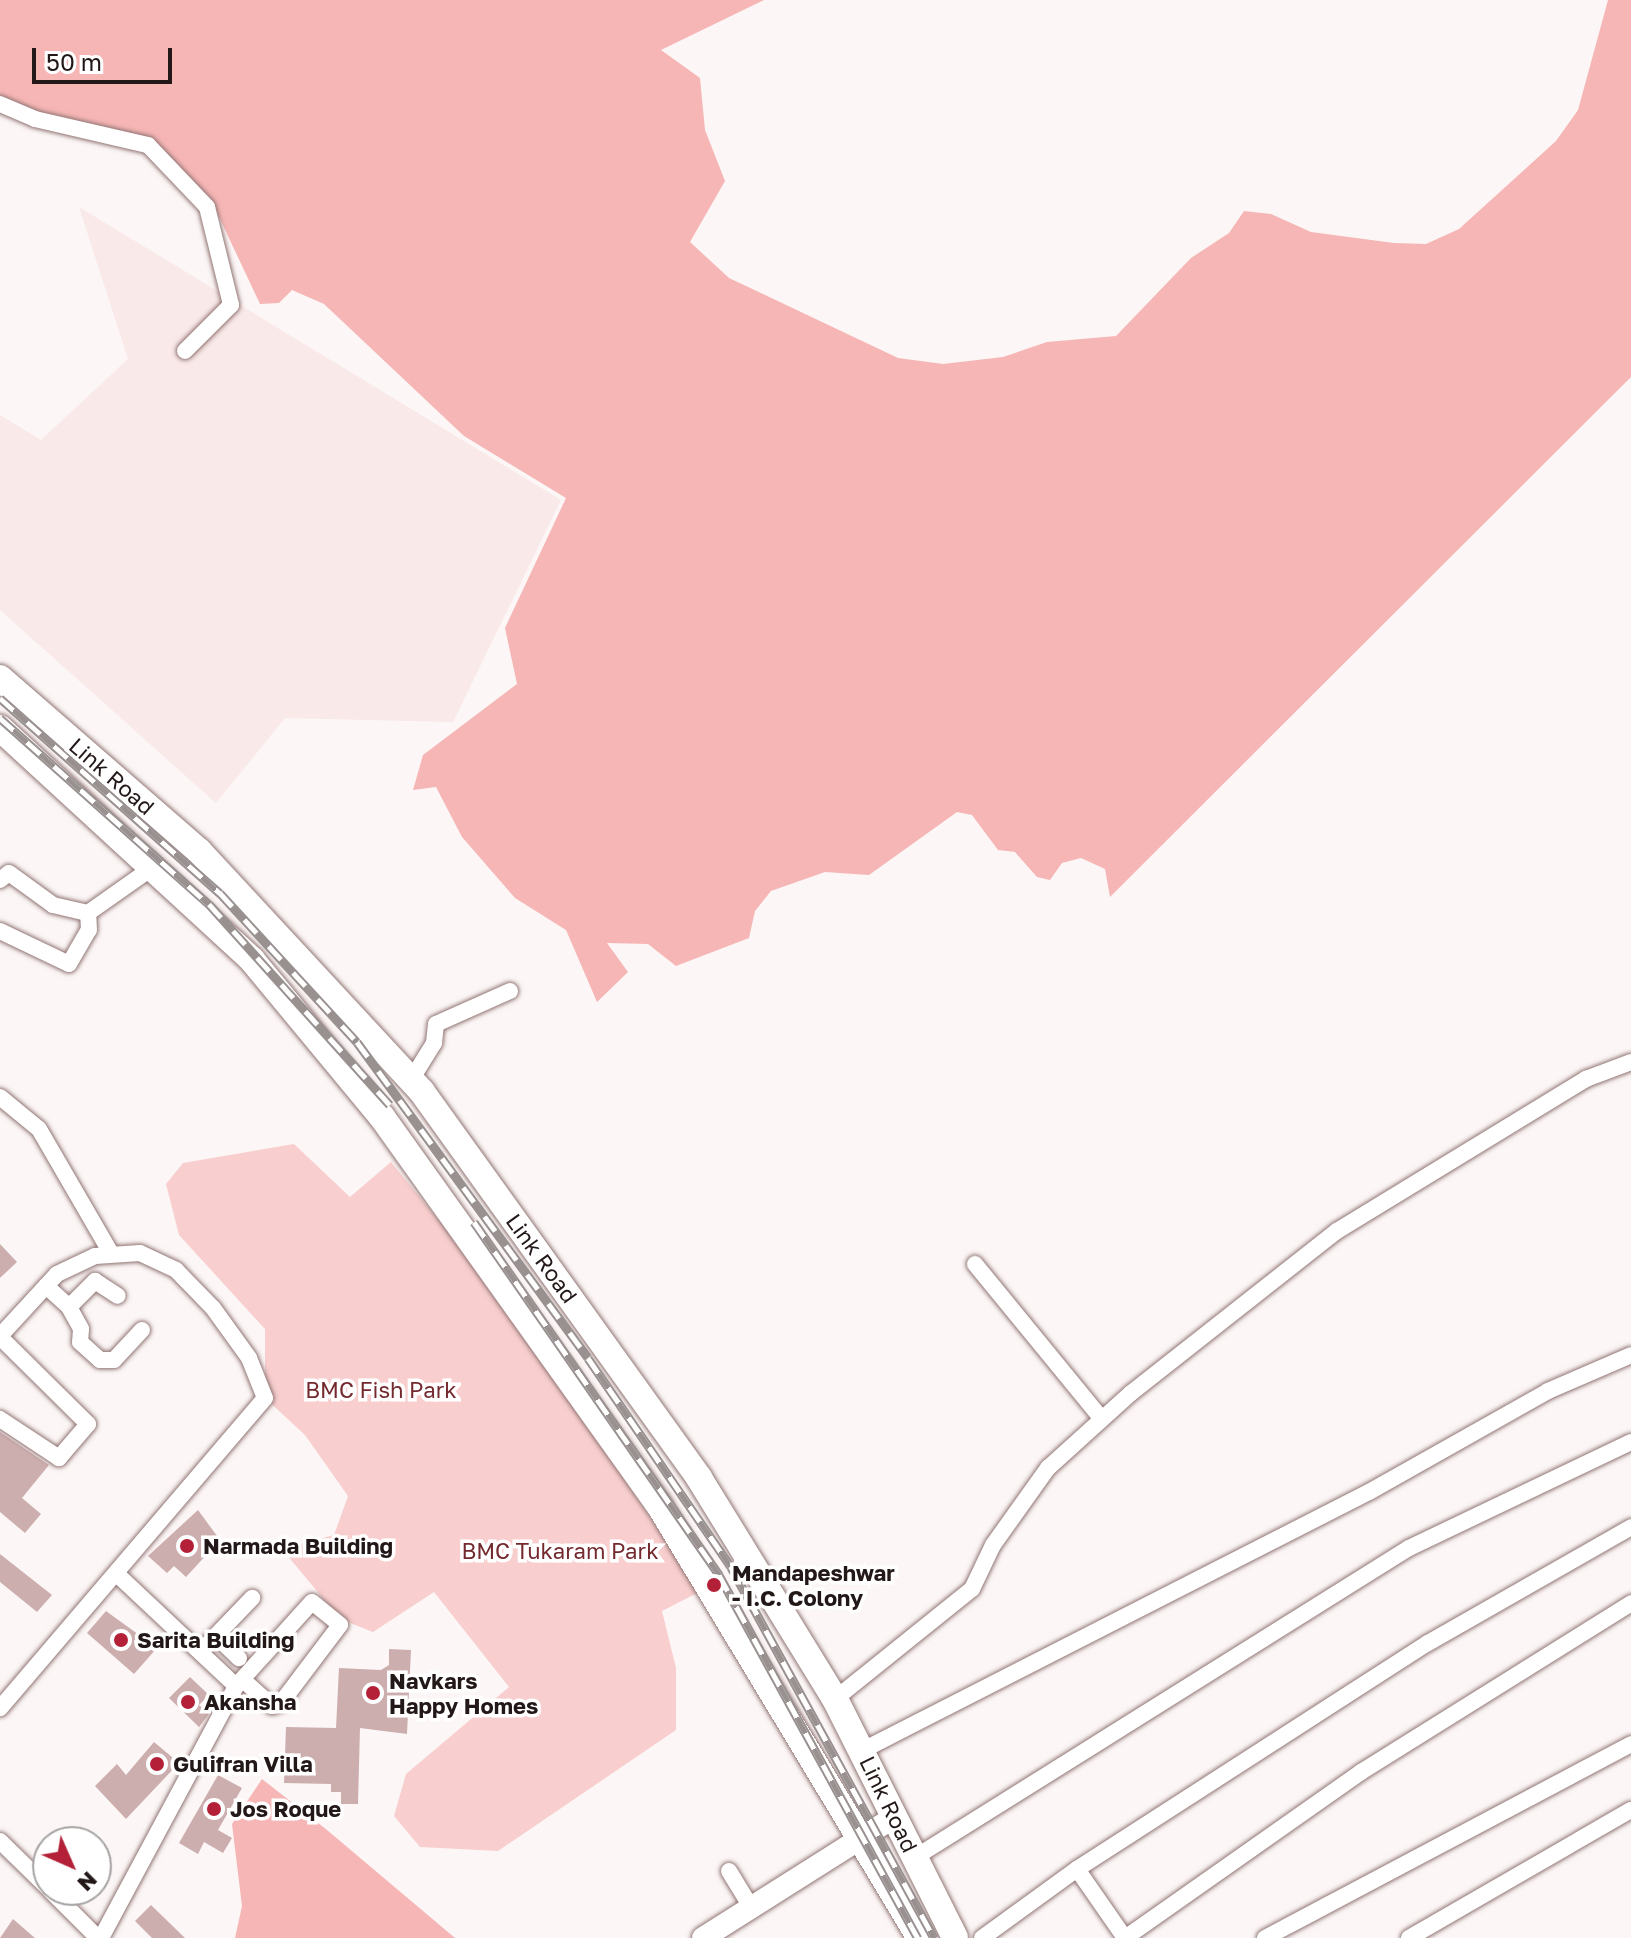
<!DOCTYPE html>
<html>
<head>
<meta charset="utf-8">
<style>
  body { margin:0 }
  #map { position:relative; width:1631px; height:1938px; overflow:hidden; background:#fcf6f6; font-family:"Golos Text",sans-serif }
  div>[style] { position:absolute }
  [style*='--x'] { left:calc(var(--x)*1px); top:calc(var(--y)*1px); width:calc(var(--w)*1px); rotate:calc(var(--a)*1deg) }
  .built>* { inset:0; background:#f9e9e8 }
  .green>* { inset:0; background:#f8cece }
  .forest>* { inset:0; background:#f6b6b5 }
  .building>* { inset:0; background:#cdaeae }
  .roads { filter:drop-shadow(0 0 2px #917574) drop-shadow(0 0 2px #917574) }
  .street>* { height:16px; margin:-8px; padding:0 8px; transform-origin:8px; border-radius:8px; background:#fff }
  .secondary>* { height:22px; margin:-11px; padding:0 11px; transform-origin:11px; border-radius:11px; background:#fff }
  .primary>* { height:26px; margin:-13px; padding:0 13px; transform-origin:13px; border-radius:13px; background:#fff }
  .rail>* { height:9px; margin-top:-4.5px; transform-origin:0; background:repeating-linear-gradient(90deg,#fff 0 18px,#999090 0 36px); box-sizing:border-box; border-block:2px solid #999090 }
  .dots>* { width:22px; height:22px; translate:-50% -50%; box-sizing:border-box; border:4px solid #fff; border-radius:50% }
  span { translate:-50% -50%; white-space:nowrap; text-align:center; line-height:1.15; -webkit-text-stroke:7px #fff; paint-order:stroke }
  .street-label { font-size:22px; color:#231818 }
  .park-label { font-size:22px; color:#73292e }
  .poi-label { font-size:22px; color:#231818; font-weight:700 }
  .left { translate:0 -50%; text-align:left }
  .north { position:absolute; left:32px; top:1826px; width:80px; height:80px; box-sizing:border-box; background:#fff; border:2px solid #a7a3a3; border-radius:50%; rotate:135deg; font-size:22px; font-weight:700; line-height:32px; text-align:center; color:#231818 }
  .north::after { content:''; display:block; margin:auto; width:28px; height:36px; background:#b32037; clip-path:polygon(50% 0,100% 100%,50% 72%,0 100%) }
  .scale { position:absolute; left:32px; top:48px; width:140px; height:36px; box-sizing:border-box; border:4px solid #231818; border-top:0; padding-left:10px; font-size:24px; line-height:28px; white-space:nowrap; color:#231818; -webkit-text-stroke:6px #fff; paint-order:stroke }
</style>
</head>
<body>
<div id="map">
  <div class="built">
    <i style="clip-path:polygon(79px 207px,561px 500px,453px 722px,285px 718px,216px 803px,0 610px,0 415px,41px 440px,128px 359px)"></i>
  </div>
  <div class="green">
    <i style="clip-path:polygon(294px 1144px,350px 1197px,391px 1162px,522px 1322px,699px 1592px,662px 1611px,676px 1668px,676px 1730px,498px 1851px,420px 1847px,394px 1816px,406px 1774px,509px 1687px,434px 1592px,373px 1632px,340px 1619px,282px 1549px,334px 1535px,348px 1496px,305px 1435px,265px 1398px,265px 1329px,179px 1235px,166px 1184px,183px 1163px)"></i>
  </div>
  <div class="forest">
    <i style="clip-path:polygon(0 0,764px 0,661px 50px,700px 78px,705px 130px,725px 181px,690px 242px,729px 278px,898px 358px,943px 364px,1003px 357px,1047px 342px,1116px 336px,1191px 258px,1229px 233px,1244px 211px,1271px 214px,1311px 232px,1394px 243px,1426px 244px,1459px 229px,1556px 141px,1578px 110px,1608px 0,1631px 0,1631px 377px,1110px 897px,1105px 869px,1081px 858px,1062px 863px,1050px 880px,1037px 877px,1015px 852px,998px 850px,972px 815px,957px 812px,869px 875px,825px 872px,771px 891px,755px 911px,749px 938px,676px 966px,648px 944px,607px 943px,628px 972px,597px 1002px,566px 930px,515px 898px,462px 837px,436px 787px,413px 790px,423px 755px,517px 684px,505px 628px,566px 498px,464px 436px,324px 304px,292px 290px,279px 303px,260px 304px,212px 202px,147px 140px,32px 113px,0 99px)"></i>
    <i style="clip-path:polygon(262px 1779px,327px 1830px,455px 1938px,235px 1938px,242px 1906px,232px 1824px)"></i>
  </div>
  <div class="building">
    <i style="clip-path:polygon(0 1244px,17px 1262px,0 1278px)"></i>
    <i style="clip-path:polygon(0 1432px,49px 1465px,22px 1498px,41px 1514px,25px 1533px,0 1512px)"></i>
    <i style="clip-path:polygon(198px 1510px,220px 1540px,186px 1577px,174px 1566px,167px 1573px,148px 1556px)"></i>
    <i style="clip-path:polygon(0 1554px,52px 1595px,37px 1612px,0 1582px)"></i>
    <i style="clip-path:polygon(106px 1611px,157px 1648px,134px 1674px,87px 1633px)"></i>
    <i style="clip-path:polygon(389px 1649px,411px 1650px,407px 1734px,360px 1728px,358px 1804px,341px 1804px,341px 1792px,331px 1792px,331px 1784px,284px 1783px,286px 1727px,336px 1728px,339px 1668px,381px 1670px,389px 1665px)"></i>
    <i style="clip-path:polygon(190px 1677px,209px 1695px,199px 1705px,209px 1714px,199px 1727px,169px 1698px)"></i>
    <i style="clip-path:polygon(154px 1742px,179px 1763px,126px 1819px,95px 1786px,117px 1764px,126px 1775px)"></i>
    <i style="clip-path:polygon(218px 1775px,242px 1788px,218px 1830px,232px 1838px,223px 1853px,204px 1842px,198px 1854px,179px 1843px)"></i>
    <i style="clip-path:polygon(151px 1905px,185px 1938px,152px 1938px,135px 1921px)"></i>
    <i style="clip-path:polygon(13px 1919px,35px 1938px,0 1938px)"></i>
  </div>
  <div class="roads">
    <div class="street">
      <i style="--x:0;--y:104;--w:38;--a:23"></i>
      <i style="--x:35;--y:119;--w:116;--a:13"></i>
      <i style="--x:148;--y:145;--w:86;--a:46.4"></i>
      <i style="--x:207;--y:207;--w:101;--a:76.2"></i>
      <i style="--x:231;--y:305;--w:65;--a:135"></i>
      <i style="--x:0;--y:880;--w:11;--a:-38"></i>
      <i style="--x:9;--y:873;--w:54;--a:36"></i>
      <i style="--x:53;--y:905;--w:36;--a:13"></i>
      <i style="--x:88;--y:913;--w:83;--a:-35.2"></i>
      <i style="--x:0;--y:931;--w:76;--a:25.6"></i>
      <i style="--x:69;--y:964;--w:39;--a:-60"></i>
      <i style="--x:89;--y:930;--w:17;--a:-93"></i>
      <i style="--x:411;--y:1080;--w:44;--a:-58.1"></i>
      <i style="--x:434;--y:1043;--w:19;--a:-84"></i>
      <i style="--x:436;--y:1024;--w:81;--a:-24"></i>
      <i style="--x:0;--y:1097;--w:50;--a:39.4"></i>
      <i style="--x:39;--y:1129;--w:143;--a:59.9"></i>
      <i style="--x:975;--y:1264;--w:200;--a:50.7"></i>
      <i style="--x:46;--y:1286;--w:31;--a:42"></i>
      <i style="--x:69;--y:1307;--w:25;--a:61"></i>
      <i style="--x:81;--y:1329;--w:13;--a:94"></i>
      <i style="--x:80;--y:1342;--w:27;--a:42"></i>
      <i style="--x:100;--y:1360;--w:14;--a:0"></i>
      <i style="--x:114;--y:1360;--w:41;--a:-47"></i>
      <i style="--x:69;--y:1307;--w:37;--a:-45"></i>
      <i style="--x:95;--y:1281;--w:27;--a:33"></i>
      <i style="--x:0;--y:1336;--w:84;--a:-47.4"></i>
      <i style="--x:57;--y:1274;--w:42;--a:-25.3"></i>
      <i style="--x:95;--y:1256;--w:45;--a:-3.8"></i>
      <i style="--x:140;--y:1253;--w:40;--a:25"></i>
      <i style="--x:176;--y:1270;--w:53;--a:45.8"></i>
      <i style="--x:213;--y:1308;--w:62;--a:54.2"></i>
      <i style="--x:249;--y:1358;--w:43;--a:68.2"></i>
      <i style="--x:265;--y:1398;--w:408;--a:130.5"></i>
      <i style="--x:0;--y:1337;--w:124;--a:44.7"></i>
      <i style="--x:88;--y:1424;--w:45;--a:130.5"></i>
      <i style="--x:59;--y:1458;--w:71;--a:-146.5"></i>
      <i style="--x:216;--y:1636;--w:32;--a:44"></i>
      <i style="--x:203;--y:1649;--w:71;--a:-46.1"></i>
      <i style="--x:236;--y:1686;--w:113;--a:-47.9"></i>
      <i style="--x:312;--y:1602;--w:36;--a:39"></i>
      <i style="--x:340;--y:1625;--w:98;--a:127.1"></i>
      <i style="--x:281;--y:1703;--w:9;--a:162"></i>
      <i style="--x:272;--y:1706;--w:39;--a:-138"></i>
      <i style="--x:835;--y:1699;--w:176;--a:-38.8"></i>
      <i style="--x:972;--y:1589;--w:49;--a:-64.5"></i>
      <i style="--x:993;--y:1545;--w:95;--a:-54.5"></i>
      <i style="--x:1048;--y:1468;--w:112;--a:-42.1"></i>
      <i style="--x:1131;--y:1393;--w:262;--a:-38.2"></i>
      <i style="--x:1337;--y:1231;--w:292;--a:-31.4"></i>
      <i style="--x:1586;--y:1079;--w:48;--a:-20.7"></i>
      <i style="--x:863;--y:1750;--w:568;--a:-27.02"></i>
      <i style="--x:1369;--y:1492;--w:206;--a:-29.4"></i>
      <i style="--x:1548;--y:1391;--w:90;--a:-23.4"></i>
      <i style="--x:0;--y:1841;--w:67;--a:44.4"></i>
      <i style="--x:914;--y:1858;--w:584;--a:-32.06"></i>
      <i style="--x:1409;--y:1548;--w:246;--a:-25.5"></i>
      <i style="--x:1077;--y:1869;--w:84;--a:55.2"></i>
      <i style="--x:1125;--y:1938;--w:289;--a:-35.1"></i>
      <i style="--x:1361;--y:1772;--w:319;--a:-32"></i>
      <i style="--x:729;--y:1871;--w:42;--a:58.6"></i>
      <i style="--x:50;--y:1890;--w:68;--a:45"></i>
      <i style="--x:101;--y:1938;--w:286;--a:-61.8"></i>
      <i style="--x:236;--y:1686;--w:162;--a:-136.8"></i>
      <i style="--x:982;--y:1938;--w:117;--a:-36"></i>
      <i style="--x:1077;--y:1869;--w:417;--a:-32.8"></i>
      <i style="--x:1428;--y:1643;--w:234;--a:-29.7"></i>
      <i style="--x:1265;--y:1938;--w:414;--a:-27.9"></i>
      <i style="--x:1409;--y:1938;--w:256;--a:-30"></i>
    </div>
    <div class="secondary">
      <i style="--x:703;--y:1938;--w:225;--a:-32.3"></i>
    </div>
    <div class="primary">
      <i style="--x:0;--y:678;--w:264;--a:41"></i>
      <i style="--x:199;--y:851;--w:328;--a:47.2"></i>
      <i style="--x:422;--y:1092;--w:475;--a:54.3"></i>
      <i style="--x:699;--y:1478;--w:259;--a:58.4"></i>
      <i style="--x:835;--y:1699;--w:267;--a:63.3"></i>
      <i style="--x:0;--y:728;--w:343;--a:42.6"></i>
      <i style="--x:252;--y:960;--w:204;--a:50.4"></i>
      <i style="--x:382;--y:1117;--w:477;--a:54.5"></i>
      <i style="--x:659;--y:1505;--w:506;--a:58.92"></i>
    </div>
  </div>
  <div class="rail">
    <i style="--x:0;--y:698;--w:294;--a:41.6"></i>
    <i style="--x:220;--y:893;--w:202;--a:47.4"></i>
    <i style="--x:357;--y:1042;--w:391;--a:53.8"></i>
    <i style="--x:588;--y:1358;--w:253;--a:55.6"></i>
    <i style="--x:731;--y:1567;--w:423;--a:61.3"></i>
    <i style="--x:0;--y:718;--w:280;--a:41.7"></i>
    <i style="--x:209;--y:904;--w:270;--a:48"></i>
    <i style="--x:474;--y:1222;--w:430;--a:55.2"></i>
    <i style="--x:719;--y:1575;--w:414;--a:61.3"></i>
  </div>
  <div class="dots">
    <i style="left:187px;top:1546px;background:#b32037"></i>
    <i style="left:714px;top:1585px;background:#b32037"></i>
    <i style="left:121px;top:1640px;background:#b32037"></i>
    <i style="left:373px;top:1693px;background:#b32037"></i>
    <i style="left:188px;top:1702px;background:#b32037"></i>
    <i style="left:157px;top:1764px;background:#b32037"></i>
    <i style="left:214px;top:1809px;background:#b32037"></i>
  </div>
  <div class="street-label">
    <span style="left:112px;top:776px;rotate:41deg">Link Road</span>
    <span style="left:542px;top:1258px;rotate:54deg">Link Road</span>
    <span style="left:889px;top:1804px;rotate:64deg">Link Road</span>
  </div>
  <div class="park-label">
    <span style="left:381px;top:1390px">BMC Fish Park</span>
    <span style="left:560px;top:1551px">BMC Tukaram Park</span>
  </div>
  <div class="poi-label">
    <span class="left" style="left:203px;top:1546px">Narmada Building</span>
    <span class="left" style="left:732px;top:1585px">Mandapeshwar<br>- I.C. Colony</span>
    <span class="left" style="left:137px;top:1640px">Sarita Building</span>
    <span class="left" style="left:389px;top:1693px">Navkars<br>Happy Homes</span>
    <span class="left" style="left:204px;top:1702px">Akansha</span>
    <span class="left" style="left:173px;top:1764px">Gulifran Villa</span>
    <span class="left" style="left:230px;top:1809px">Jos Roque</span>
  </div>
  <div class="north">N</div>
  <div class="scale">50 m</div>
</div>
</body>
</html>
